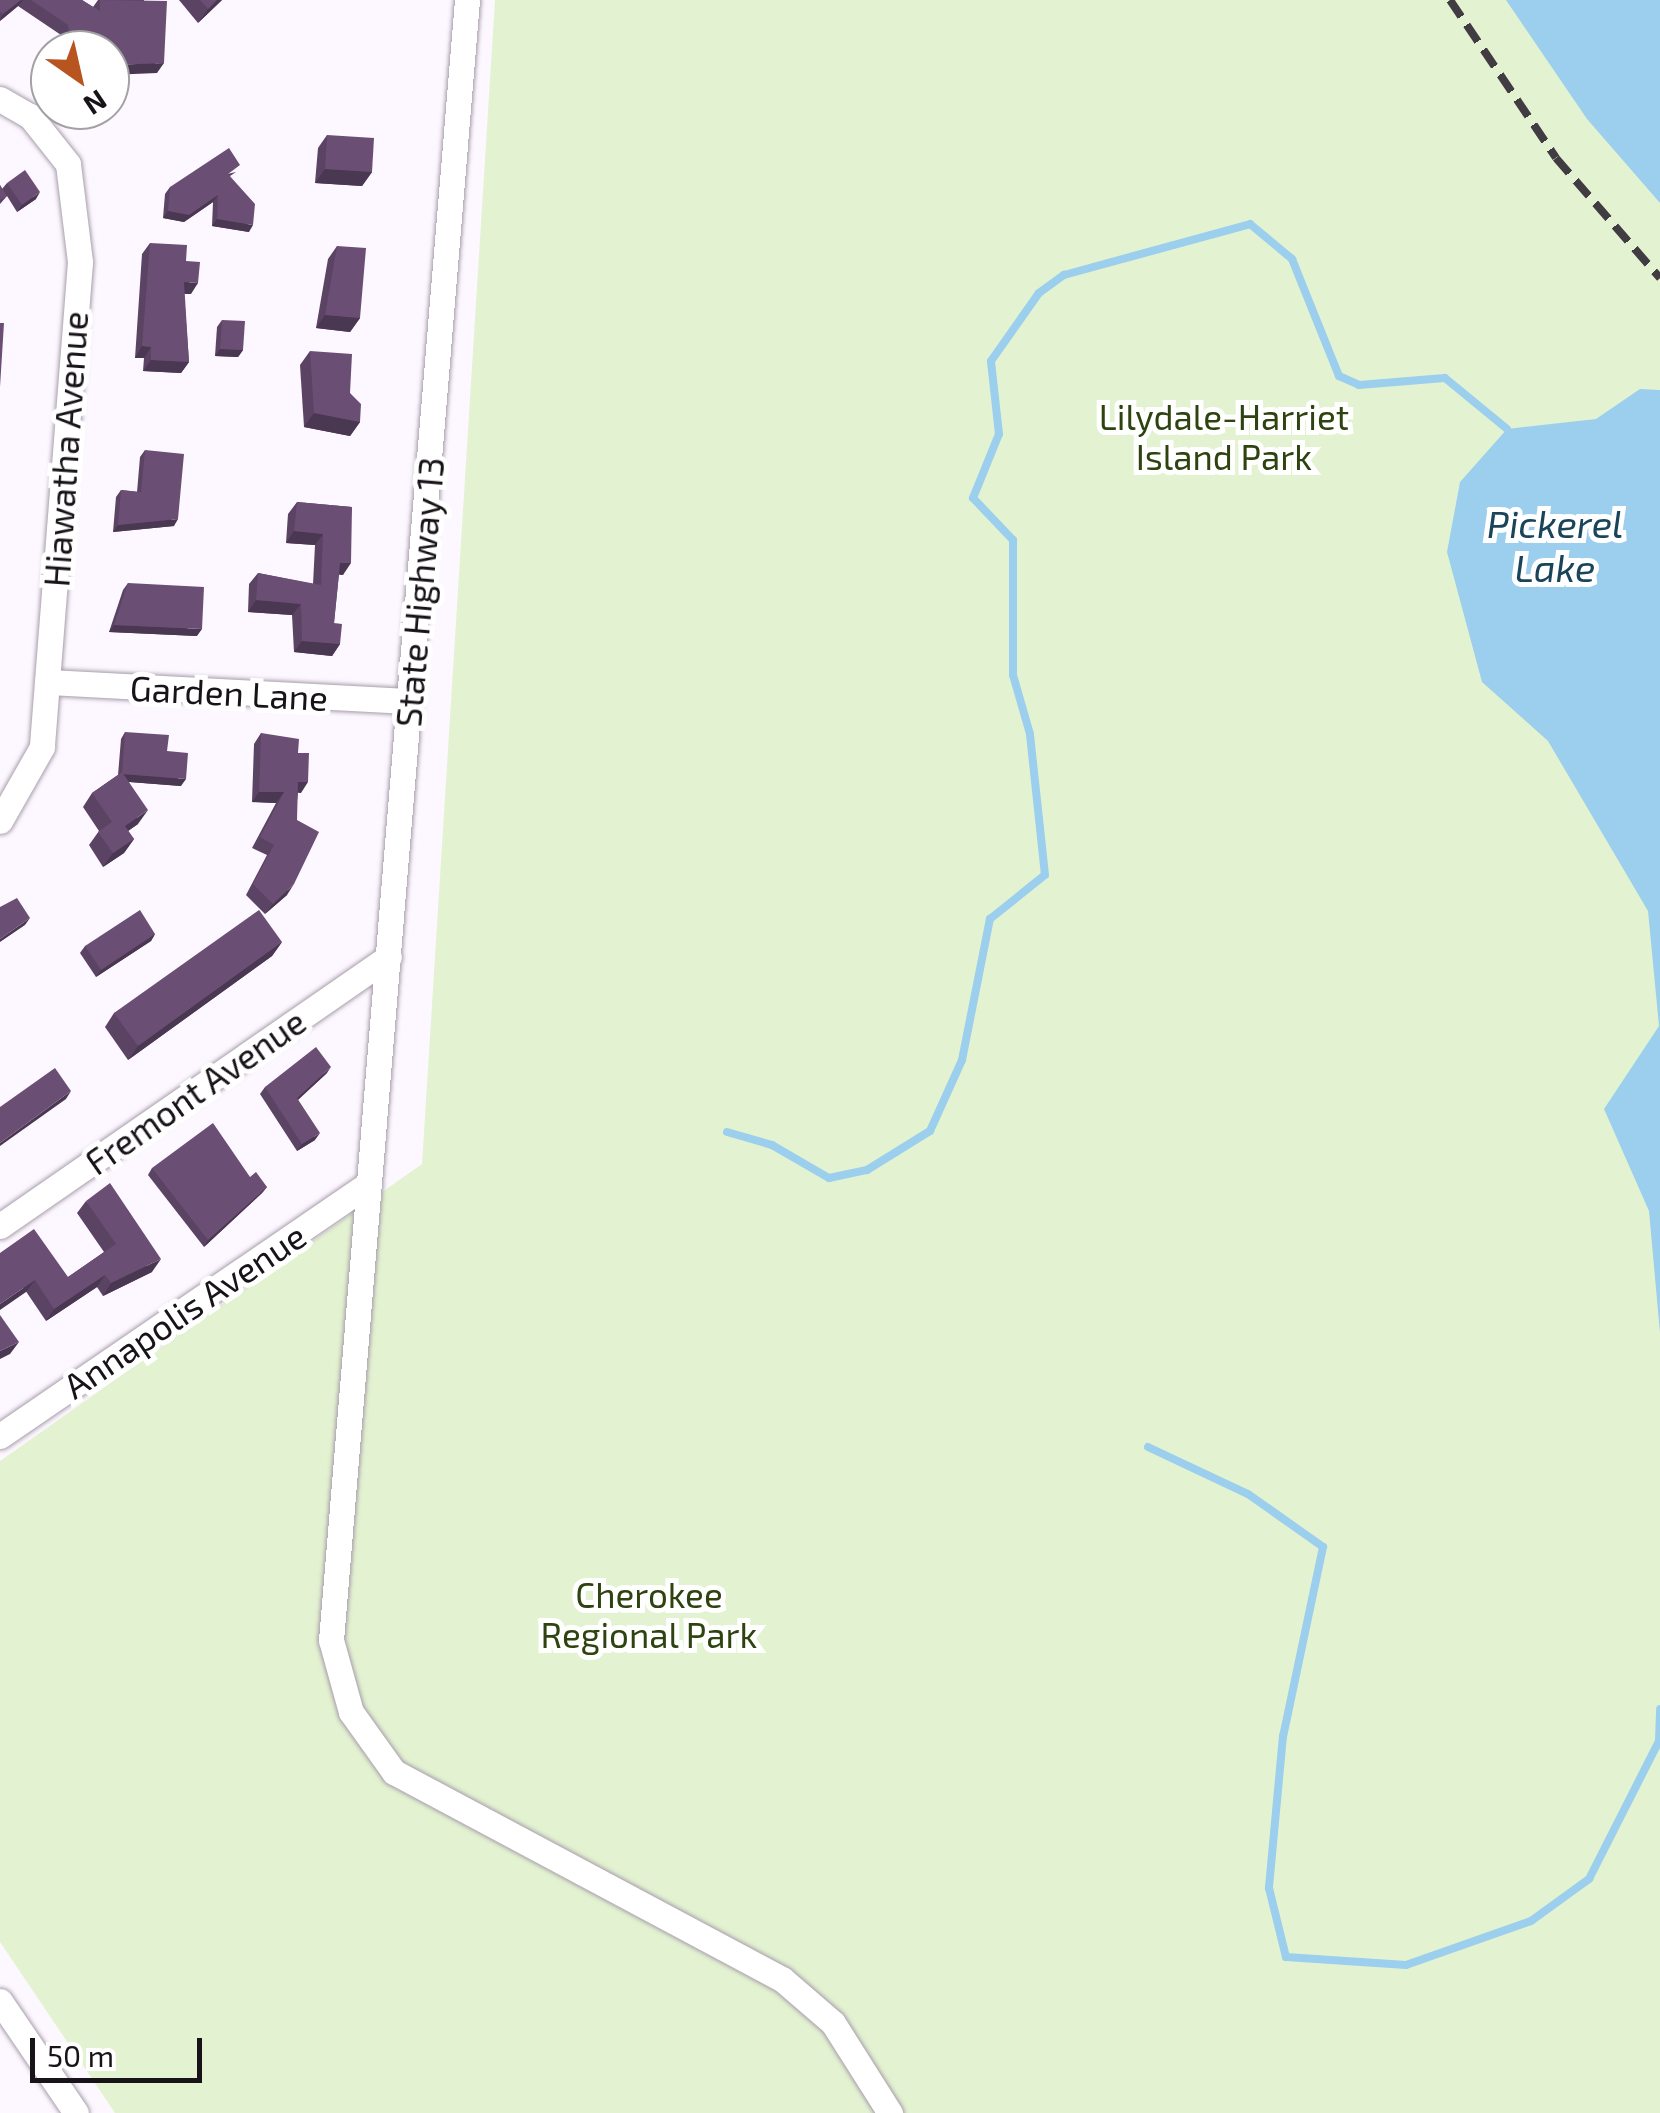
<!DOCTYPE html>
<html>
<head>
<meta charset="utf-8">
<style>
  body { margin:0 }
  #map { position:relative; width:1660px; height:2113px; overflow:hidden; background:#fdf8ff; font-family:"Exo 2",sans-serif }
  div>[style] { position:absolute }
  [style*='--x'] { left:calc(var(--x)*1px); top:calc(var(--y)*1px); width:calc(var(--w)*1px); rotate:calc(var(--a)*1deg) }
  .green>* { inset:0; background:#e3f3d1 }
  .water>* { inset:0; background:#9bcfed }
  .stream>* { height:8px; margin:-4px; padding:0 4px; transform-origin:4px; border-radius:4px; background:#9bcfed }
  .roads { filter:drop-shadow(0 0 2px #a89dac) drop-shadow(0 0 2px #a89dac) }
  .minor>* { height:25px; margin:-12.5px; padding:0 12.5px; transform-origin:12.5px; border-radius:12.5px; background:#fff }
  .rail>* { height:8px; margin-top:-4px; transform-origin:0; background:repeating-linear-gradient(90deg,#403c42 0 20px,transparent 0 30px) }
  .wall>* { inset:0; background:#5b4364 }
  .shaded-wall>* { inset:0; background:#4a3751 }
  .building>* { inset:0; background:#6a4e74 }
  span { translate:-50% -50%; white-space:nowrap; text-align:center; line-height:1.15; -webkit-text-stroke:10px #fff; paint-order:stroke }
  .park-label { font-size:35px; color:#2f4310 }
  .street-label { font-size:35px; color:#171318 }
  .water-label { font-size:38px; color:#194459; font-style:italic }
  .north { position:absolute; left:30px; top:30px; width:100px; height:100px; box-sizing:border-box; background:#fff; border:2px solid #a2a1a3; border-radius:50%; rotate:146deg; font-size:28px; font-weight:700; line-height:40px; text-align:center; color:#171318 }
  .north::after { content:''; display:block; margin:auto; width:35px; height:45px; background:#b8541f; clip-path:polygon(50% 0,100% 100%,50% 72%,0 100%) }
  .scale { position:absolute; left:30px; top:2038px; width:172px; height:45px; box-sizing:border-box; border:5px solid #171318; border-top:0; padding-left:12px; font-size:30px; line-height:35px; white-space:nowrap; color:#171318; -webkit-text-stroke:8px #fff; paint-order:stroke }
</style>
</head>
<body>
<div id="map">
  <div class="green">
    <i style="clip-path:polygon(495px 0,1660px 0,1660px 2113px,115px 2113px,0 1942px,0 1461px,422px 1164px)"></i>
  </div>
  <div class="water">
    <i style="clip-path:polygon(1506px 0,1660px 0,1660px 203px,1587px 119px)"></i>
    <i style="clip-path:polygon(1640px 389px,1660px 390px,1660px 1333px,1649px 1211px,1604px 1109px,1659px 1026px,1648px 911px,1548px 741px,1482px 682px,1447px 552px,1460px 482px,1507px 429px,1596px 419px)"></i>
  </div>
  <div class="stream">
    <i style="--x:727;--y:1132;--w:47;--a:16.1"></i>
    <i style="--x:772;--y:1145;--w:66;--a:30.1"></i>
    <i style="--x:829;--y:1178;--w:39;--a:-12"></i>
    <i style="--x:867;--y:1170;--w:74;--a:-31.8"></i>
    <i style="--x:930;--y:1131;--w:78;--a:-65.7"></i>
    <i style="--x:962;--y:1060;--w:144;--a:-78.8"></i>
    <i style="--x:990;--y:919;--w:70;--a:-38.7"></i>
    <i style="--x:1045;--y:875;--w:142;--a:-96.1"></i>
    <i style="--x:1030;--y:734;--w:61;--a:-106.1"></i>
    <i style="--x:1013;--y:675;--w:135;--a:-90"></i>
    <i style="--x:1013;--y:540;--w:58;--a:-133.6"></i>
    <i style="--x:973;--y:498;--w:69;--a:-67.9"></i>
    <i style="--x:999;--y:434;--w:73;--a:-96.3"></i>
    <i style="--x:991;--y:361;--w:83;--a:-54.8"></i>
    <i style="--x:1039;--y:293;--w:31;--a:-36"></i>
    <i style="--x:1064;--y:275;--w:193;--a:-15.3"></i>
    <i style="--x:1250;--y:224;--w:55;--a:39.8"></i>
    <i style="--x:1292;--y:259;--w:126;--a:68.1"></i>
    <i style="--x:1339;--y:376;--w:22;--a:24"></i>
    <i style="--x:1359;--y:385;--w:86;--a:-4.7"></i>
    <i style="--x:1445;--y:378;--w:80;--a:39.4"></i>
    <i style="--x:1148;--y:1447;--w:110;--a:25.2"></i>
    <i style="--x:1248;--y:1494;--w:92;--a:35.2"></i>
    <i style="--x:1323;--y:1547;--w:193;--a:101.9"></i>
    <i style="--x:1283;--y:1736;--w:153;--a:95.3"></i>
    <i style="--x:1269;--y:1888;--w:71;--a:76.2"></i>
    <i style="--x:1286;--y:1957;--w:120;--a:3.8"></i>
    <i style="--x:1406;--y:1965;--w:133;--a:-19.4"></i>
    <i style="--x:1531;--y:1921;--w:72;--a:-35.9"></i>
    <i style="--x:1589;--y:1879;--w:155;--a:-63.1"></i>
    <i style="--x:1659;--y:1741;--w:32;--a:-88"></i>
  </div>
  <div class="roads">
    <div class="minor">
      <i style="--x:467;--y:0;--w:1646;--a:94.74"></i>
      <i style="--x:331;--y:1640;--w:75;--a:74.5"></i>
      <i style="--x:351;--y:1712;--w:74;--a:54.4"></i>
      <i style="--x:394;--y:1772;--w:440;--a:28.1"></i>
      <i style="--x:782;--y:1979;--w:67;--a:40.8"></i>
      <i style="--x:833;--y:2023;--w:107;--a:57.7"></i>
      <i style="--x:0;--y:99;--w:34;--a:30"></i>
      <i style="--x:30;--y:116;--w:61;--a:51.6"></i>
      <i style="--x:68;--y:164;--w:99;--a:83"></i>
      <i style="--x:80;--y:262;--w:486;--a:94.5"></i>
      <i style="--x:42;--y:747;--w:85;--a:119.6"></i>
      <i style="--x:47;--y:682;--w:363;--a:3"></i>
      <i style="--x:0;--y:1226;--w:473;--a:-34.7"></i>
      <i style="--x:0;--y:1436;--w:447;--a:-34.4"></i>
      <i style="--x:0;--y:2001;--w:135;--a:55.8"></i>
    </div>
  </div>
  <div class="rail">
    <i style="--x:1450;--y:0;--w:190;--a:56.1"></i>
    <i style="--x:1556;--y:158;--w:159;--a:49.1"></i>
  </div>
  <div class="wall">
    <i style="clip-path:polygon(0 0,82px 0,93px 7px,98px 0,144px 0,157px 73px,110px 50px,63px 50px,61px 35px,18px 6px,0 21px)"></i>
    <i style="clip-path:polygon(179px 0,222px 0,198px 23px)"></i>
    <i style="clip-path:polygon(327px 135px,372px 172px,362px 186px,315px 183px,318px 148px)"></i>
    <i style="clip-path:polygon(236px 172px,230px 176px,249px 232px,212px 226px,213px 202px,184px 222px,163px 218px,165px 194px,170px 187px)"></i>
    <i style="clip-path:polygon(7px 183px,36px 199px,17px 212px,7px 196px,0 204px,0 185px,2px 189px)"></i>
    <i style="clip-path:polygon(150px 243px,186px 261px,191px 294px,184px 294px,189px 362px,181px 373px,143px 371px,144px 358px,135px 358px,142px 254px)"></i>
    <i style="clip-path:polygon(337px 246px,360px 318px,350px 332px,316px 328px,328px 259px)"></i>
    <i style="clip-path:polygon(222px 320px,243px 350px,238px 357px,215px 356px,217px 327px)"></i>
    <i style="clip-path:polygon(310px 351px,350px 393px,360px 422px,350px 436px,304px 427px,300px 365px)"></i>
    <i style="clip-path:polygon(145px 450px,174px 526px,113px 532px,116px 497px,121px 490px,137px 492px,140px 457px)"></i>
    <i style="clip-path:polygon(297px 502px,352px 507px,343px 575px,339px 574px,334px 623px,340px 644px,332px 656px,294px 652px,292px 615px,248px 612px,249px 584px,258px 573px,313px 584px,315px 545px,286px 543px,288px 514px)"></i>
    <i style="clip-path:polygon(128px 583px,197px 636px,109px 632px,123px 590px)"></i>
    <i style="clip-path:polygon(125px 732px,167px 751px,181px 786px,129px 782px,138px 824px,128px 831px,134px 839px,124px 853px,103px 867px,89px 845px,99px 831px,83px 807px,92px 793px,118px 775px,121px 739px)"></i>
    <i style="clip-path:polygon(261px 733px,298px 753px,301px 793px,298px 792px,287px 895px,265px 914px,246px 895px,267px 855px,252px 848px,276px 803px,252px 802px,254px 744px)"></i>
    <i style="clip-path:polygon(155px 934px,151px 941px,96px 977px,80px 953px,85px 946px)"></i>
    <i style="clip-path:polygon(282px 942px,272px 956px,128px 1060px,105px 1027px,114px 1013px)"></i>
    <i style="clip-path:polygon(327px 1073px,298px 1100px,315px 1140px,297px 1151px,260px 1094px,265px 1087px)"></i>
    <i style="clip-path:polygon(152px 1168px,267px 1187px,262px 1193px,204px 1247px,148px 1175px)"></i>
    <i style="clip-path:polygon(86px 1201px,152px 1272px,103px 1296px,97px 1287px,46px 1321px,0 1253px,68px 1277px,104px 1252px,77px 1213px)"></i>
  </div>
  <div class="shaded-wall">
    <i style="clip-path:polygon(21px 0,23px 0,18px 6px,0 21px,3px 14px)"></i>
    <i style="clip-path:polygon(217px 0,222px 0,198px 23px,208px 9px)"></i>
    <i style="clip-path:polygon(164px 63px,157px 73px,110px 75px,110px 65px)"></i>
    <i style="clip-path:polygon(325px 169px,372px 172px,362px 186px,315px 183px)"></i>
    <i style="clip-path:polygon(40px 192px,36px 199px,17px 212px,22px 205px)"></i>
    <i style="clip-path:polygon(218px 195px,213px 202px,184px 222px,163px 218px,168px 211px)"></i>
    <i style="clip-path:polygon(217px 219px,253px 225px,249px 232px,212px 226px)"></i>
    <i style="clip-path:polygon(184px 282px,198px 283px,191px 294px,176px 293px)"></i>
    <i style="clip-path:polygon(325px 315px,360px 318px,350px 332px,316px 328px)"></i>
    <i style="clip-path:polygon(142px 346px,151px 347px,144px 358px,135px 358px)"></i>
    <i style="clip-path:polygon(220px 349px,243px 350px,238px 357px,215px 356px)"></i>
    <i style="clip-path:polygon(151px 360px,189px 362px,181px 373px,143px 371px)"></i>
    <i style="clip-path:polygon(314px 413px,360px 422px,350px 436px,304px 427px)"></i>
    <i style="clip-path:polygon(178px 519px,174px 526px,113px 532px,118px 525px)"></i>
    <i style="clip-path:polygon(294px 531px,323px 534px,315px 545px,286px 543px)"></i>
    <i style="clip-path:polygon(340px 563px,351px 563px,343px 575px,332px 574px)"></i>
    <i style="clip-path:polygon(256px 600px,301px 604px,292px 615px,248px 612px)"></i>
    <i style="clip-path:polygon(114px 625px,202px 629px,197px 636px,109px 632px)"></i>
    <i style="clip-path:polygon(302px 641px,340px 644px,332px 656px,294px 652px)"></i>
    <i style="clip-path:polygon(122px 774px,186px 779px,181px 786px,117px 781px)"></i>
    <i style="clip-path:polygon(298px 782px,308px 782px,301px 793px,290px 792px)"></i>
    <i style="clip-path:polygon(259px 792px,284px 792px,276px 803px,252px 802px)"></i>
    <i style="clip-path:polygon(148px 810px,138px 824px,115px 840px,125px 826px)"></i>
    <i style="clip-path:polygon(134px 839px,124px 853px,103px 867px,113px 853px)"></i>
    <i style="clip-path:polygon(294px 884px,287px 895px,265px 914px,273px 904px)"></i>
    <i style="clip-path:polygon(30px 918px,25px 925px,0 942px,0 939px)"></i>
    <i style="clip-path:polygon(155px 934px,151px 941px,96px 977px,101px 970px)"></i>
    <i style="clip-path:polygon(282px 942px,272px 956px,128px 1060px,138px 1046px)"></i>
    <i style="clip-path:polygon(331px 1067px,327px 1073px,292px 1105px,297px 1098px)"></i>
    <i style="clip-path:polygon(71px 1091px,66px 1099px,0 1146px,0 1143px)"></i>
    <i style="clip-path:polygon(320px 1133px,315px 1140px,297px 1151px,302px 1144px)"></i>
    <i style="clip-path:polygon(267px 1187px,262px 1193px,204px 1247px,208px 1240px)"></i>
    <i style="clip-path:polygon(161px 1259px,152px 1272px,103px 1296px,111px 1283px)"></i>
    <i style="clip-path:polygon(105px 1275px,97px 1287px,46px 1321px,54px 1309px)"></i>
    <i style="clip-path:polygon(35px 1280px,26px 1292px,0 1310px,0 1304px)"></i>
    <i style="clip-path:polygon(19px 1342px,10px 1354px,0 1359px,0 1351px)"></i>
  </div>
  <div class="building">
    <i style="clip-path:polygon(0 0,21px 0,3px 14px,0 12px)"></i>
    <i style="clip-path:polygon(31px 0,82px 0,100px 11px,100px 0,167px 1px,164px 63px,110px 65px,110px 50px,76px 50px,70px 45px,68px 25px)"></i>
    <i style="clip-path:polygon(200px 0,217px 0,208px 9px)"></i>
    <i style="clip-path:polygon(327px 135px,374px 138px,372px 172px,325px 169px)"></i>
    <i style="clip-path:polygon(229px 148px,240px 165px,228px 174px,255px 204px,253px 225px,217px 219px,218px 195px,189px 215px,168px 211px,170px 187px)"></i>
    <i style="clip-path:polygon(25px 170px,40px 192px,22px 205px,7px 183px)"></i>
    <i style="clip-path:polygon(0 185px,7px 196px,0 200px)"></i>
    <i style="clip-path:polygon(150px 243px,187px 245px,186px 261px,200px 262px,198px 283px,184px 282px,189px 362px,151px 360px,151px 347px,142px 346px)"></i>
    <i style="clip-path:polygon(337px 246px,366px 248px,360px 318px,325px 315px)"></i>
    <i style="clip-path:polygon(222px 320px,245px 321px,243px 350px,220px 349px)"></i>
    <i style="clip-path:polygon(0 323px,4px 323px,0 387px)"></i>
    <i style="clip-path:polygon(310px 351px,352px 354px,350px 393px,361px 404px,360px 422px,314px 413px)"></i>
    <i style="clip-path:polygon(145px 450px,184px 454px,178px 519px,118px 525px,121px 490px,141px 492px)"></i>
    <i style="clip-path:polygon(297px 502px,352px 507px,351px 563px,340px 563px,334px 623px,342px 624px,340px 644px,302px 641px,301px 604px,256px 600px,258px 573px,321px 585px,323px 534px,294px 531px)"></i>
    <i style="clip-path:polygon(128px 583px,204px 587px,202px 629px,114px 625px)"></i>
    <i style="clip-path:polygon(125px 732px,169px 735px,167px 751px,188px 753px,186px 779px,122px 774px)"></i>
    <i style="clip-path:polygon(261px 733px,299px 739px,298px 753px,309px 753px,308px 782px,298px 782px,297px 820px,319px 832px,294px 884px,273px 904px,253px 884px,274px 845px,260px 837px,284px 792px,259px 792px)"></i>
    <i style="clip-path:polygon(122px 772px,148px 810px,125px 826px,134px 839px,113px 853px,98px 832px,112px 822px,92px 793px)"></i>
    <i style="clip-path:polygon(17px 898px,30px 918px,0 939px,0 907px)"></i>
    <i style="clip-path:polygon(140px 910px,155px 934px,101px 970px,85px 946px)"></i>
    <i style="clip-path:polygon(259px 910px,282px 942px,138px 1046px,114px 1013px)"></i>
    <i style="clip-path:polygon(316px 1047px,331px 1067px,297px 1098px,320px 1133px,302px 1144px,265px 1087px)"></i>
    <i style="clip-path:polygon(55px 1068px,71px 1091px,0 1143px,0 1107px)"></i>
    <i style="clip-path:polygon(213px 1123px,250px 1177px,256px 1172px,267px 1187px,208px 1240px,152px 1168px)"></i>
    <i style="clip-path:polygon(110px 1183px,161px 1259px,111px 1283px,105px 1275px,54px 1309px,35px 1280px,0 1304px,0 1253px,34px 1229px,68px 1277px,116px 1244px,86px 1201px)"></i>
    <i style="clip-path:polygon(0 1315px,19px 1342px,0 1351px)"></i>
  </div>
  <div class="park-label">
    <span style="left:1224px;top:436px">Lilydale-Harriet<br>Island Park</span>
    <span style="left:649px;top:1614px">Cherokee<br>Regional Park</span>
  </div>
  <div class="street-label">
    <span style="left:65px;top:449px;rotate:-86deg">Hiawatha Avenue</span>
    <span style="left:419px;top:592px;rotate:-85deg">State Highway 13</span>
    <span style="left:229px;top:692px;rotate:3deg">Garden Lane</span>
    <span style="left:195px;top:1091px;rotate:-35deg">Fremont Avenue</span>
    <span style="left:184px;top:1310px;rotate:-34deg">Annapolis Avenue</span>
  </div>
  <div class="water-label">
    <span style="left:1555px;top:546px">Pickerel<br>Lake</span>
  </div>
  <div class="north">N</div>
  <div class="scale">50 m</div>
</div>
</body>
</html>
